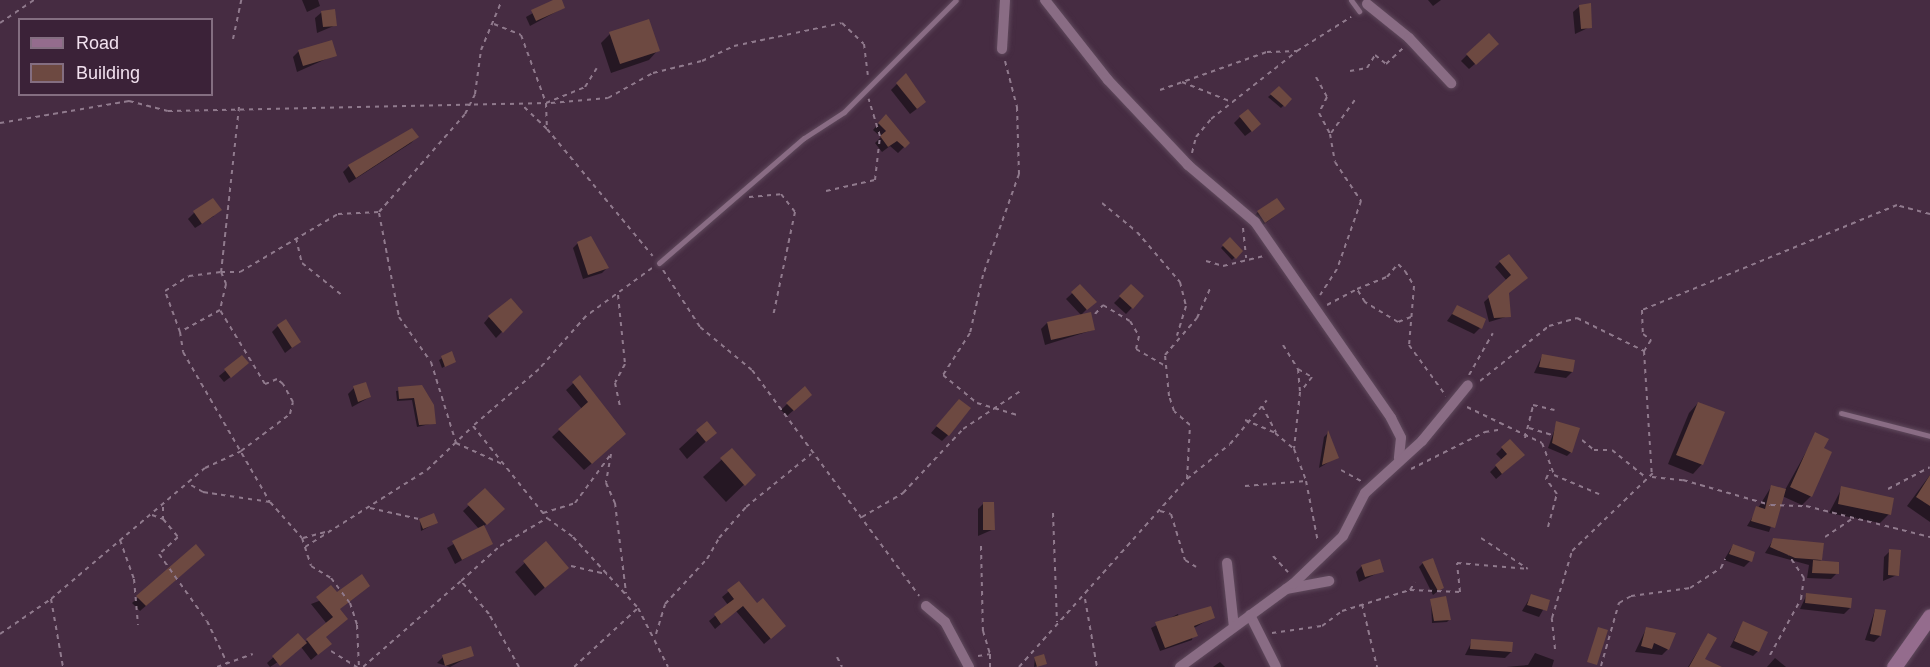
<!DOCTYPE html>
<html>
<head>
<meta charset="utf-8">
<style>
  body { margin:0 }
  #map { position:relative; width:1930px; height:667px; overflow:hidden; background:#462c42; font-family:Arial,sans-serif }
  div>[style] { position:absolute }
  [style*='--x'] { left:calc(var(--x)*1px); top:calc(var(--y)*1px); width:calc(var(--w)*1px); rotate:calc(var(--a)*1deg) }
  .shadow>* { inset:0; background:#0007 }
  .building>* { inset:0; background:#6d4941 }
  .path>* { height:2px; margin-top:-1px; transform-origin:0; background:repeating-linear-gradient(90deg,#907a8d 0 4.5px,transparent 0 9px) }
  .roads { filter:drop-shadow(0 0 2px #5f495c) drop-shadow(0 0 2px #5f495c) }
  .lane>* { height:5px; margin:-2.5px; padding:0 2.5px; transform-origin:2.5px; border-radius:2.5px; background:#896c84 }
  .street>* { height:10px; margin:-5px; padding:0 5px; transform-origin:5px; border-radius:5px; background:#896c84 }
  .secondary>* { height:15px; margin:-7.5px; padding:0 7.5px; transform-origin:7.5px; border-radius:7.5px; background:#946c8d }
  span { translate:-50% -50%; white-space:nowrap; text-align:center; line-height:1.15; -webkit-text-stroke:4.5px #3b2238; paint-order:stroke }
  .legend { position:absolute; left:18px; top:18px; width:195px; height:78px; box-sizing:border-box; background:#3b2238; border:2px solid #846e81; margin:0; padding:8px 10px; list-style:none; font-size:18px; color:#f2e1ef }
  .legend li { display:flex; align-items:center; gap:12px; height:30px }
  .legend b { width:30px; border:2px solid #846e81 }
</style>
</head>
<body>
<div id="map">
  <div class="shadow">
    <i style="clip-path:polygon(302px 0,318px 0,320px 6px,307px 12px)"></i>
    <i style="clip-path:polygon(556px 0,563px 8px,530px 26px,526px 17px)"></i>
    <i style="clip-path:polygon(1428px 0,1441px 0,1433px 6px)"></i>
    <i style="clip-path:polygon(1580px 6px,1590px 27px,1575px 34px,1573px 12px)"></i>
    <i style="clip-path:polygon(322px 12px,336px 25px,317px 33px,315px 18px)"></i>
    <i style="clip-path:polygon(610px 34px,658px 50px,649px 60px,611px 73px,601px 43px)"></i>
    <i style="clip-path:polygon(1491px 50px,1469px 69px,1461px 61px,1467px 55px)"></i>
    <i style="clip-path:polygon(299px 51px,335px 55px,297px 72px,293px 57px)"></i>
    <i style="clip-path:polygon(905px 76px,918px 108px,910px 114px,891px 90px)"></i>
    <i style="clip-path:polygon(1279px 88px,1290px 99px,1281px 108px,1268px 97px)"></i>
    <i style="clip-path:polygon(1240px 117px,1253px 130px,1245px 136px,1234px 123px)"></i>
    <i style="clip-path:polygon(880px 122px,908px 143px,898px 153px,890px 146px,882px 152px,875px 143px,881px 137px,873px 130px)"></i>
    <i style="clip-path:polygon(417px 137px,411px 143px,349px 183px,343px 172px,349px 166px)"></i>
    <i style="clip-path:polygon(1284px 209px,1259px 228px,1252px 218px,1258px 212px)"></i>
    <i style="clip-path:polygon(194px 213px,214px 216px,195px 228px,188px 219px)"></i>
    <i style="clip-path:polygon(1230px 239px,1241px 251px,1232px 260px,1221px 248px)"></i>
    <i style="clip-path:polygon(578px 243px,607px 268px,602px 273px,583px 279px,573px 248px)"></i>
    <i style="clip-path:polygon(1500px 262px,1526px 278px,1508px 293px,1509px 316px,1489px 322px,1484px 302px,1507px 281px,1495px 267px)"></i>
    <i style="clip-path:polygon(1080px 286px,1094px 302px,1081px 315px,1066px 299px)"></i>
    <i style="clip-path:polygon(1131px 286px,1142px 297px,1126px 314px,1114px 303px)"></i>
    <i style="clip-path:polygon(1457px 307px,1480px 328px,1474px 334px,1447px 321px)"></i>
    <i style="clip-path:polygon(521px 312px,496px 338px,484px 323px,489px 317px)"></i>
    <i style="clip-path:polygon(1047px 323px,1093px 330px,1045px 345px,1041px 329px)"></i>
    <i style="clip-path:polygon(278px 326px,299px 342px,285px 353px,272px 332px)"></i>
    <i style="clip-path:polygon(451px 353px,454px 361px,442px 368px,439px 360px)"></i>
    <i style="clip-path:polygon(1542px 356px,1572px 372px,1566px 378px,1534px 373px)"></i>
    <i style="clip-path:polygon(242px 357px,241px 369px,224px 382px,219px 376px)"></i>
    <i style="clip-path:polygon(580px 377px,618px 441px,584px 470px,552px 437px,582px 409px,566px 390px)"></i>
    <i style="clip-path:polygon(421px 387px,434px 423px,417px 427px,412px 400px,397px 401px,396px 391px)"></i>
    <i style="clip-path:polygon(354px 388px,370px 397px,352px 407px,348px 394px)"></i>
    <i style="clip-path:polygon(804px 401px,787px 416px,781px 410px,787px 404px)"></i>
    <i style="clip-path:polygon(1698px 403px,1702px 464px,1693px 474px,1668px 464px,1689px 413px)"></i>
    <i style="clip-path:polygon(953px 407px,948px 435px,942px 441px,931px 433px)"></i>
    <i style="clip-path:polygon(707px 423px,715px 433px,687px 459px,679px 449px)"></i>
    <i style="clip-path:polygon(1557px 423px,1571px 452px,1567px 456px,1548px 448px)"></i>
    <i style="clip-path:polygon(1328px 433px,1337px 457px,1319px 468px,1324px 437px)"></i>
    <i style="clip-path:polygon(1816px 434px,1821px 449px,1811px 496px,1802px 505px,1782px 496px,1769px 532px,1747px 526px,1771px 487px,1785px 490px)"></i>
    <i style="clip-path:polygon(1509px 441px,1517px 461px,1496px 479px,1490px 472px,1502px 460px,1496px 454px)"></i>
    <i style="clip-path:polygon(732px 450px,754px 475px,726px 502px,703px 477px)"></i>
    <i style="clip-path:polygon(1930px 475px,1930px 522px,1907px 506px)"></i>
    <i style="clip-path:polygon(1842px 488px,1889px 514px,1880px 523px,1829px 513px)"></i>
    <i style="clip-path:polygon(485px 490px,502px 509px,483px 527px,491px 544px,455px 564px,447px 548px,479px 529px,463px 511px)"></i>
    <i style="clip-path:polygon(984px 503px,994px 529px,978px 536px,978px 509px)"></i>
    <i style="clip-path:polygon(420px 521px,436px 523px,421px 531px)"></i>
    <i style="clip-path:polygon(1773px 540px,1820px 560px,1837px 573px,1831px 579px,1807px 578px,1809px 565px,1765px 553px)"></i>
    <i style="clip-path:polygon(546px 543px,567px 568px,535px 596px,515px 572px)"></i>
    <i style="clip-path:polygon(1733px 545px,1750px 561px,1744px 567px,1724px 560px)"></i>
    <i style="clip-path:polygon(196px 546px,197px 561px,140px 611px,132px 603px)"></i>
    <i style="clip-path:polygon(1890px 551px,1897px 575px,1883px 581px,1884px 557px)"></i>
    <i style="clip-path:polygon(1423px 563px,1442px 588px,1433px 595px,1419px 567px)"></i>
    <i style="clip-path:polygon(1362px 566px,1382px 571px,1359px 582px,1356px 572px)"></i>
    <i style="clip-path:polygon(739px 583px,778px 632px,764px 644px,736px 611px,715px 629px,709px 621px,728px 605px,722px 597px)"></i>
    <i style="clip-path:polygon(337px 594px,338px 609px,325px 637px,330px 644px,311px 660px,301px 647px,270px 667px,267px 663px,298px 635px,304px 643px,327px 624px,311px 604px)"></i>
    <i style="clip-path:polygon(1807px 594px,1850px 608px,1844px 614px,1800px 609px)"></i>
    <i style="clip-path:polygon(1531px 596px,1548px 601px,1539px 617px,1522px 611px)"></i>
    <i style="clip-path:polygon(1431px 601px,1449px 620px,1447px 622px,1432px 623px)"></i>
    <i style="clip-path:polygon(1875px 610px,1880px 636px,1874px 642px,1865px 640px)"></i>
    <i style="clip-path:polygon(1178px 614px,1180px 620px,1213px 617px,1194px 628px,1192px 640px,1160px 651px,1151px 628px)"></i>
    <i style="clip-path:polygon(1743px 623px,1758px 651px,1753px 656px,1730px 647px)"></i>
    <i style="clip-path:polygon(1646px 629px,1668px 649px,1662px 655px,1635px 652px)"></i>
    <i style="clip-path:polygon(1708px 635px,1703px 659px,1719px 667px,1688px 667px)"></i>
    <i style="clip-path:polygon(1472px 641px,1511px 652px,1505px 658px,1465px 655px)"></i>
    <i style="clip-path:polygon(1535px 653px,1554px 660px,1552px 667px,1506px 667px,1528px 665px)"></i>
    <i style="clip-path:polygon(472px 655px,450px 667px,437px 663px,443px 657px)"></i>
    <i style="clip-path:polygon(1035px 658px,1045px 664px,1034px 667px)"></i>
    <i style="clip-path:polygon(1775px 658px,1786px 667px,1767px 667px)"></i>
    <i style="clip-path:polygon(1220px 662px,1225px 667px,1213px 667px)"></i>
  </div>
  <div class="building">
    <i style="clip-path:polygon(553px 0,562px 0,565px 8px,536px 21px,531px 10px)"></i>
    <i style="clip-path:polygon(1591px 3px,1592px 28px,1581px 29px,1579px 5px)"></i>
    <i style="clip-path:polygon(335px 9px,337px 26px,323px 27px,321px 11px)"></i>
    <i style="clip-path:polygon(649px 19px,660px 51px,620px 64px,609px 32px)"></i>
    <i style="clip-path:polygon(1489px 33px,1499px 44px,1476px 65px,1466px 54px)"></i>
    <i style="clip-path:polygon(332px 40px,337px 56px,303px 66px,298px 50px)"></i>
    <i style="clip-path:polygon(906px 73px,926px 102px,917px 109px,896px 83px)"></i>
    <i style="clip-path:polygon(1279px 86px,1292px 99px,1285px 107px,1270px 94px)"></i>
    <i style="clip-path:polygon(1248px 109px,1261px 124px,1252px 132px,1239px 116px)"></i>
    <i style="clip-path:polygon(886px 114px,910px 143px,905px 148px,897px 141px,888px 147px,880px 136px,886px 131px,878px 123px)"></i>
    <i style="clip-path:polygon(412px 128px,419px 137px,356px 178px,348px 165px)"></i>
    <i style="clip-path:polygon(213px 198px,222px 210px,202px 224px,193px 211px)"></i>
    <i style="clip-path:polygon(1277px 198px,1285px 209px,1265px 223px,1257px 211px)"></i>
    <i style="clip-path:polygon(591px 236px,609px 268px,588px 275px,577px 242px)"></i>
    <i style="clip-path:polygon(1230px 237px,1243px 251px,1236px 259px,1222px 245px)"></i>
    <i style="clip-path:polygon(1509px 254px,1528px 278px,1509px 293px,1511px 317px,1494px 318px,1488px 296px,1511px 275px,1499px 261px)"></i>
    <i style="clip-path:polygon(1080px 284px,1097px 302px,1087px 310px,1071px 292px)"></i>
    <i style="clip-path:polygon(1131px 284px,1144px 296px,1133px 309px,1119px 296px)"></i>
    <i style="clip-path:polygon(511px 298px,523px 312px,503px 333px,488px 316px)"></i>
    <i style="clip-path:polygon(1457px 305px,1486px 319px,1482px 329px,1452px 314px)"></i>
    <i style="clip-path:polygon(1091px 312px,1095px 330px,1051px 340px,1047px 322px)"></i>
    <i style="clip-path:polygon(286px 319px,301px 342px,292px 348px,277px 325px)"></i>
    <i style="clip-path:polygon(452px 351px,456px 362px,445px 367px,441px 356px)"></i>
    <i style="clip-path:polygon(1542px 354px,1575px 360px,1573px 372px,1539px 367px)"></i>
    <i style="clip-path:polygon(242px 355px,249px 363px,231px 378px,224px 369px)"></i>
    <i style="clip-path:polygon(580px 375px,626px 434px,592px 464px,558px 429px,588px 402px,572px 382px)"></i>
    <i style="clip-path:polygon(366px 382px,371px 397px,358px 402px,353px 386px)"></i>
    <i style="clip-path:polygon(422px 385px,434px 405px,436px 424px,419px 425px,414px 398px,399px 399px,398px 387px)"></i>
    <i style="clip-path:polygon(805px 386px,812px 395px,794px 411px,786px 403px)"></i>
    <i style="clip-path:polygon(959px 399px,971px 408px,949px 436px,936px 426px)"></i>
    <i style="clip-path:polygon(1698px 402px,1725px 412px,1703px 465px,1676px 455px)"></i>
    <i style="clip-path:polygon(707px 421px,717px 433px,706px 442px,696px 430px)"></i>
    <i style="clip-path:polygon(1556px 421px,1580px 428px,1572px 453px,1552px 443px)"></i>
    <i style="clip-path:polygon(1328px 430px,1339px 458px,1322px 465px)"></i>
    <i style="clip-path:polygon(1815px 432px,1829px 439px,1824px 448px,1832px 452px,1812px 497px,1790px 487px)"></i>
    <i style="clip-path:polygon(1510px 439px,1525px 455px,1502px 474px,1495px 465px,1507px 454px,1501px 447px)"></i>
    <i style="clip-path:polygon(732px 448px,756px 475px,745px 486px,720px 458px)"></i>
    <i style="clip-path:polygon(1930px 475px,1930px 506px,1916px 497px)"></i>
    <i style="clip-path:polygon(1771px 485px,1786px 489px,1775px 528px,1751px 521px,1756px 506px,1765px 509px)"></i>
    <i style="clip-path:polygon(1841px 486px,1894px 498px,1891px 515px,1838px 504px)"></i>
    <i style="clip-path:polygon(485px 488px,505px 509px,487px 525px,467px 504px)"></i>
    <i style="clip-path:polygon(983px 502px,994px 502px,995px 530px,983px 530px)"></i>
    <i style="clip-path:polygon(434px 513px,438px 523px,423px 529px,419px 519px)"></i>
    <i style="clip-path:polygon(484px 525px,493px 544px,462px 560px,452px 541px)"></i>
    <i style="clip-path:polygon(1773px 538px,1824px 543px,1822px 560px,1795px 558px,1770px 547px)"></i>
    <i style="clip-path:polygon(546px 541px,569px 568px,545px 588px,523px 561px)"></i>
    <i style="clip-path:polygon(196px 544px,205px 555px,146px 606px,136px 596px)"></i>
    <i style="clip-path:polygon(1733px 544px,1755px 552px,1752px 562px,1729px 554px)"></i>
    <i style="clip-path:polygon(1889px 549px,1901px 550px,1899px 576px,1888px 575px)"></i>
    <i style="clip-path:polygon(1433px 558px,1444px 588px,1438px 591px,1422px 562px)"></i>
    <i style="clip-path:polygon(1380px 559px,1384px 572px,1365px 577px,1361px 565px)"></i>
    <i style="clip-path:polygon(1813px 560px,1839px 562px,1839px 574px,1812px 573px)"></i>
    <i style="clip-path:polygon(362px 574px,370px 586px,340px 609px,348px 619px,326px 637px,332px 644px,318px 655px,306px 639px,333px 617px,316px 597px,331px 585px,337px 592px)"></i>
    <i style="clip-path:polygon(739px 581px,757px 603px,763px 598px,786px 626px,771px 639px,743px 606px,721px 624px,714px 614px,734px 599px,727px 590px)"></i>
    <i style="clip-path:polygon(1806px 593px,1852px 598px,1851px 608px,1805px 603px)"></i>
    <i style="clip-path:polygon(1531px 594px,1550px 600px,1547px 611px,1527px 605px)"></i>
    <i style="clip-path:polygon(1446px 596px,1451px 620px,1434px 621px,1430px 599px)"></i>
    <i style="clip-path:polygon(1211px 606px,1215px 618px,1194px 626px,1198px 636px,1165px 648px,1155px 622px)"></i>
    <i style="clip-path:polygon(1875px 609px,1886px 610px,1881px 636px,1870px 634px)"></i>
    <i style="clip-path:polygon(1743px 621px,1768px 632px,1759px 652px,1734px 641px)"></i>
    <i style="clip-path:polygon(1598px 627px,1608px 630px,1597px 665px,1587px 662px)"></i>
    <i style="clip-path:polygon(1646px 627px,1676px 633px,1669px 650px,1654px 643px,1652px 649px,1641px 646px)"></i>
    <i style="clip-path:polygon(298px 633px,307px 643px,280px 666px,272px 656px)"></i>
    <i style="clip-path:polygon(1708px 633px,1717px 638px,1705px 659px,1722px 667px,1689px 667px)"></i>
    <i style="clip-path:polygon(1471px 639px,1513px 642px,1512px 652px,1470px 649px)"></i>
    <i style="clip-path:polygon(471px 646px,474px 656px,445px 666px,442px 655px)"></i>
    <i style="clip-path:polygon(1044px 654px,1047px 664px,1037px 667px,1034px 657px)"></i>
  </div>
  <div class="path">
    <i style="--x:0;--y:23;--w:41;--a:-34.1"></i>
    <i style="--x:494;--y:24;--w:29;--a:22"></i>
    <i style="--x:521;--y:35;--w:72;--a:69.8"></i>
    <i style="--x:546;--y:103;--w:26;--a:88"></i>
    <i style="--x:547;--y:129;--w:35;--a:-136"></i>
    <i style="--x:233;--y:39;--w:40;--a:-78"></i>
    <i style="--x:1005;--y:61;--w:48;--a:75.4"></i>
    <i style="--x:1017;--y:107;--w:67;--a:88.3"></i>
    <i style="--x:1019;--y:174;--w:107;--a:109.6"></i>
    <i style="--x:983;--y:275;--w:59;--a:102.6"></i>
    <i style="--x:970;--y:333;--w:50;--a:122.7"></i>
    <i style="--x:943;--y:375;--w:44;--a:39.5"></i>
    <i style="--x:977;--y:403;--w:42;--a:16.7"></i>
    <i style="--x:1350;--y:71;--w:17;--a:-10"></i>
    <i style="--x:1367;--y:68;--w:15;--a:-58"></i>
    <i style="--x:1375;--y:55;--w:14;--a:39"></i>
    <i style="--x:1386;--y:64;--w:23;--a:-43"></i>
    <i style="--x:1316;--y:77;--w:23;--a:61"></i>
    <i style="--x:1327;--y:97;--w:18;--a:117"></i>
    <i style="--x:1319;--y:113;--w:24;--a:62"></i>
    <i style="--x:1330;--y:134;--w:28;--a:80"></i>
    <i style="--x:1335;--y:162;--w:47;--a:56.3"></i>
    <i style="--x:1361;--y:201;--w:72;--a:109.4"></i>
    <i style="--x:1337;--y:269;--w:31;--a:123"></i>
    <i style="--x:1182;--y:82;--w:54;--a:21.8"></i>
    <i style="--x:1160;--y:90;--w:114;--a:-19.6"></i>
    <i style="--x:1267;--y:52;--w:30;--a:-2"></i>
    <i style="--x:551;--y:103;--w:57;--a:-5"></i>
    <i style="--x:608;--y:98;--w:51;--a:-29.1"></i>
    <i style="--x:653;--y:73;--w:50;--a:-13.8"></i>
    <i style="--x:702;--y:61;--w:35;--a:-25"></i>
    <i style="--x:734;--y:46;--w:110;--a:-12"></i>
    <i style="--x:842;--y:23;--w:30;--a:44"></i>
    <i style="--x:864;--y:44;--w:31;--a:83"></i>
    <i style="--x:239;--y:107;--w:166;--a:96.2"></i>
    <i style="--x:221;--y:272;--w:19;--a:0"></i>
    <i style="--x:240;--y:272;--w:114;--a:-30.6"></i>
    <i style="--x:338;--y:214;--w:41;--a:-2.8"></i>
    <i style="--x:379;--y:212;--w:130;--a:-48.7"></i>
    <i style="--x:465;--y:114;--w:22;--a:-63"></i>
    <i style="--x:475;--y:94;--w:44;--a:-82.2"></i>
    <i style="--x:481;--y:50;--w:54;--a:-67.2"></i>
    <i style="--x:0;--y:123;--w:131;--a:-9.7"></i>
    <i style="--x:129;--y:101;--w:40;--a:14.4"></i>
    <i style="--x:168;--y:111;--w:378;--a:-1.2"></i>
    <i style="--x:546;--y:103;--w:42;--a:-22.3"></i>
    <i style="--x:585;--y:87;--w:22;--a:-58"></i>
    <i style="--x:547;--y:129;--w:165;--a:50.2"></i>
    <i style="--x:1331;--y:133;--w:44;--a:-54.2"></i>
    <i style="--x:1192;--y:153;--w:16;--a:-76"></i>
    <i style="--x:1196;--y:137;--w:23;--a:-50"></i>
    <i style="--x:1211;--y:119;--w:110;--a:-38.3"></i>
    <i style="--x:1297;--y:51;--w:64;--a:-32.2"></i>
    <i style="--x:826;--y:191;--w:50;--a:-12.7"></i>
    <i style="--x:875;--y:180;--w:44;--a:-83.5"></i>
    <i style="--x:880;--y:136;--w:39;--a:-107"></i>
    <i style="--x:749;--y:197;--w:32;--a:-5"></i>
    <i style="--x:781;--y:194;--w:23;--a:52"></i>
    <i style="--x:795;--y:212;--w:106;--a:101.9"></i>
    <i style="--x:1102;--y:203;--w:45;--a:39.6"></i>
    <i style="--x:1137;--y:232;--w:66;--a:49.3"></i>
    <i style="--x:1180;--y:282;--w:25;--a:76"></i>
    <i style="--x:1186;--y:306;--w:31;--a:107"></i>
    <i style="--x:379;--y:213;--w:106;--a:79.1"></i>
    <i style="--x:399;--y:317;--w:55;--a:54.6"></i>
    <i style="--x:431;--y:362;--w:85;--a:72.8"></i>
    <i style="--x:456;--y:443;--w:51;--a:24.5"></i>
    <i style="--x:1930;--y:214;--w:34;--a:-165"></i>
    <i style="--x:1897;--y:205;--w:276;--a:157.6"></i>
    <i style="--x:1642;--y:310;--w:24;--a:88"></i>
    <i style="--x:1643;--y:334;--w:10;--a:37"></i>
    <i style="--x:1651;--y:340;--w:13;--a:122"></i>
    <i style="--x:1644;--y:351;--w:126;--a:86.4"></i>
    <i style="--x:1652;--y:477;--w:31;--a:6"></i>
    <i style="--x:1683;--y:480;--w:91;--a:15.9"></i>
    <i style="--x:1771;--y:505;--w:35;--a:2"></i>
    <i style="--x:1806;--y:506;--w:128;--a:14"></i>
    <i style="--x:1243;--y:228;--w:30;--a:84"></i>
    <i style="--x:296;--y:238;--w:26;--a:77"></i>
    <i style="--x:302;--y:263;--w:53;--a:38.8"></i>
    <i style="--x:1206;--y:261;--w:18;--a:16"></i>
    <i style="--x:1223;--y:266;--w:42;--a:-13.7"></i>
    <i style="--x:652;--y:268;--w:82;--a:144"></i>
    <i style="--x:586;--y:316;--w:71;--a:131.6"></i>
    <i style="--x:539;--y:369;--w:87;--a:139.2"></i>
    <i style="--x:473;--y:426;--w:118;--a:51.2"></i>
    <i style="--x:547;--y:518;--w:32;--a:36"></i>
    <i style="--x:573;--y:537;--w:96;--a:47.5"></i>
    <i style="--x:638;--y:608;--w:66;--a:63"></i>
    <i style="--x:663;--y:270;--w:68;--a:57"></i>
    <i style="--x:700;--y:327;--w:67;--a:39.6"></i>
    <i style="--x:752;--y:370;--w:281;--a:53.5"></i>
    <i style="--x:221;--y:272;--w:13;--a:67"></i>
    <i style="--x:226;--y:284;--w:27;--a:103"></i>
    <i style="--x:220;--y:310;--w:46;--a:151.2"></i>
    <i style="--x:180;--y:332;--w:44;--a:-110.1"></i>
    <i style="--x:165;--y:291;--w:28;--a:-32"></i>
    <i style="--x:189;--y:276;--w:32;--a:-7"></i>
    <i style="--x:618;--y:295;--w:69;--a:84.2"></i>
    <i style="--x:625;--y:364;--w:21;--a:118"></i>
    <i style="--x:615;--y:383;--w:25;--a:78"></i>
    <i style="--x:1327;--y:305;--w:34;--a:-28"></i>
    <i style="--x:1095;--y:314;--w:12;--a:-48"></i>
    <i style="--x:1103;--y:305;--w:31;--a:31"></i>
    <i style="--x:1130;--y:321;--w:17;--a:59"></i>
    <i style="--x:1139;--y:336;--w:13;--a:103"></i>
    <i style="--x:1136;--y:349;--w:34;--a:30"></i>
    <i style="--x:1411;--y:317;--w:14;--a:159"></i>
    <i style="--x:1398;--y:322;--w:39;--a:-149"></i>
    <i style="--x:1365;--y:302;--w:15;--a:-122"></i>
    <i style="--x:1357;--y:289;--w:32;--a:-22"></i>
    <i style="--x:1387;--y:277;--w:17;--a:-50"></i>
    <i style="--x:1398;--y:264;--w:10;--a:45"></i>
    <i style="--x:1405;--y:271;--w:17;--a:59"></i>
    <i style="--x:1414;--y:286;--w:59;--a:94.8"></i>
    <i style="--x:1409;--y:345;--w:63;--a:54"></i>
    <i style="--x:180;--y:332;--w:20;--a:81"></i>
    <i style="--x:183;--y:352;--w:173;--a:59.9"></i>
    <i style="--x:270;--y:502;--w:68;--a:-171.5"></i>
    <i style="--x:203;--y:492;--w:16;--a:-150"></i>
    <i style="--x:1283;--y:345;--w:28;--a:58"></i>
    <i style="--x:1298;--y:369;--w:23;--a:85"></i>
    <i style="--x:1300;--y:392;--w:57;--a:96"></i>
    <i style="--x:1298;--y:369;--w:16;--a:30"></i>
    <i style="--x:1312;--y:377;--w:18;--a:128"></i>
    <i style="--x:1469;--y:375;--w:48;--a:-60.3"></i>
    <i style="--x:1480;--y:381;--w:88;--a:-38.6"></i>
    <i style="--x:1549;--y:326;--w:29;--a:-16"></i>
    <i style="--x:1577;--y:318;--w:75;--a:26.2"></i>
    <i style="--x:1262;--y:406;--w:30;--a:62"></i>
    <i style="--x:1467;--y:407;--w:83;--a:25.6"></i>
    <i style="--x:1542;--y:443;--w:34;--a:69"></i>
    <i style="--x:1554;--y:475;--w:49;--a:22.9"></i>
    <i style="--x:1245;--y:420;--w:33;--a:23"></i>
    <i style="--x:1275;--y:433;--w:25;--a:40"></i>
    <i style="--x:1294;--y:449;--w:34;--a:69"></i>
    <i style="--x:1529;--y:428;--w:24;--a:17"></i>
    <i style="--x:1525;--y:438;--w:34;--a:-76"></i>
    <i style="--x:1533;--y:405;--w:22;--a:13"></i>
    <i style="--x:1582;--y:440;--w:16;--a:40"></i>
    <i style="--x:1594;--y:450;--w:18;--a:0"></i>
    <i style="--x:1612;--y:450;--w:41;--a:39.1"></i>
    <i style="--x:1411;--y:469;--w:83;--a:-26.6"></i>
    <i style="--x:1485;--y:432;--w:18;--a:-9"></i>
    <i style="--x:1341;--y:470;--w:23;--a:29"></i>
    <i style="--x:1187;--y:479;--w:54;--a:-86.8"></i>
    <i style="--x:1190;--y:425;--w:21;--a:-139"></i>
    <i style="--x:1174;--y:411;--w:16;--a:-108"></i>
    <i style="--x:1169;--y:396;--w:41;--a:-95.6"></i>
    <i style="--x:1165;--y:355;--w:49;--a:-49.1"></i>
    <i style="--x:1197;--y:318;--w:34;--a:-66"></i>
    <i style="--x:1245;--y:486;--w:61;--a:-4.7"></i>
    <i style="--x:1306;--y:481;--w:62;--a:78.9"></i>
    <i style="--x:1888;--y:489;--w:47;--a:-27.6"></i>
    <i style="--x:270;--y:502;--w:48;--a:48.4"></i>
    <i style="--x:302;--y:538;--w:29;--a:72"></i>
    <i style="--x:311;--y:566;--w:23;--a:31"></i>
    <i style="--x:331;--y:578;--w:31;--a:53"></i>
    <i style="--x:350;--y:603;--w:23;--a:72"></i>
    <i style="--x:357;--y:625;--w:42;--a:87.3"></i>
    <i style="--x:163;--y:507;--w:12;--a:90"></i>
    <i style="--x:163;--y:519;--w:23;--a:50"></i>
    <i style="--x:178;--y:537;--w:25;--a:138"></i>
    <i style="--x:159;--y:554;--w:82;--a:54.4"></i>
    <i style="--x:207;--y:621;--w:47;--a:64.5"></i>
    <i style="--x:370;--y:508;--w:50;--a:12.7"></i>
    <i style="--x:1160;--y:511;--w:11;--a:15"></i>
    <i style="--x:1171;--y:514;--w:48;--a:73.1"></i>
    <i style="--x:1185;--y:560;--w:13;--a:32"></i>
    <i style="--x:543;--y:513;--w:34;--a:-17"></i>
    <i style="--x:575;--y:503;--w:61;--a:-53.7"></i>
    <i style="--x:611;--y:454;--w:29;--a:100"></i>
    <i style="--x:606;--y:483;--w:22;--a:66"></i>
    <i style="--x:615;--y:503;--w:91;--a:83"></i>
    <i style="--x:1053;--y:513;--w:109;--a:87.9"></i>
    <i style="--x:152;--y:515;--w:12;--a:20"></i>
    <i style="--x:862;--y:517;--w:48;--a:-30.3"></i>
    <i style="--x:903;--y:493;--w:88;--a:-46.8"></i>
    <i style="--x:963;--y:429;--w:71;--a:-33.5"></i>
    <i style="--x:1548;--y:527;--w:34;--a:-75"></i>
    <i style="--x:1557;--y:494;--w:19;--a:-126"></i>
    <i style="--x:1546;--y:479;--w:10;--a:-66"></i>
    <i style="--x:1825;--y:537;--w:36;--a:-34"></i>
    <i style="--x:303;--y:538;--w:28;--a:-15"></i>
    <i style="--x:1481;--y:538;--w:56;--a:33.4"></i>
    <i style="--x:120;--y:540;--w:41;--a:70.3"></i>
    <i style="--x:134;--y:579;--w:46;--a:85"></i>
    <i style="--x:981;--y:546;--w:85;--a:88.7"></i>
    <i style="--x:983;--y:631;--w:24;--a:73"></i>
    <i style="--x:305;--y:547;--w:144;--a:-32.3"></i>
    <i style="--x:427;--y:470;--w:62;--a:-43.7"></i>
    <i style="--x:1273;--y:556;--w:22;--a:47"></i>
    <i style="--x:571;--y:566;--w:37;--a:13"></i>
    <i style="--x:1410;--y:590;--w:50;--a:2.3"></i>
    <i style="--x:1460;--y:592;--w:29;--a:-96"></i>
    <i style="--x:1457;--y:563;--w:71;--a:4.8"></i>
    <i style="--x:51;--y:599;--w:69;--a:80"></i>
    <i style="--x:1085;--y:599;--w:69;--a:80"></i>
    <i style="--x:1362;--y:604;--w:65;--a:76.6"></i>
    <i style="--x:1272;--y:633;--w:50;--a:-8"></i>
    <i style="--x:1322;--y:626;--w:25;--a:-37"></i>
    <i style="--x:1342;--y:611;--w:71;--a:-17.2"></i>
    <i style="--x:1410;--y:590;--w:9;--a:-58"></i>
    <i style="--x:0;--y:634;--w:62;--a:-34.5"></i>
    <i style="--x:51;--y:599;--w:202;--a:-40.4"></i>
    <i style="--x:205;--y:468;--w:40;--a:-25"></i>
    <i style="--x:241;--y:451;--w:61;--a:-37.1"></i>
    <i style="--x:290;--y:414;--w:12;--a:-76"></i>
    <i style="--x:293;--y:402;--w:21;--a:-119"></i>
    <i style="--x:283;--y:384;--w:8;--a:-140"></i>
    <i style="--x:277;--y:379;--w:13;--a:157"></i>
    <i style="--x:265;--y:384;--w:87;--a:-121.3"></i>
    <i style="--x:656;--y:634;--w:31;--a:-73"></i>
    <i style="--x:665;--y:604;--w:62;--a:-47"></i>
    <i style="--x:707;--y:559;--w:24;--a:-60"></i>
    <i style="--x:719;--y:538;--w:41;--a:-48.9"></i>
    <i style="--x:746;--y:507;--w:84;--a:-39.2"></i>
    <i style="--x:1555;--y:649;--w:31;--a:-96"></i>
    <i style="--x:1552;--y:618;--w:70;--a:-73.4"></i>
    <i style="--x:1572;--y:551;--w:112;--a:-43.9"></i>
    <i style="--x:331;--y:651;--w:31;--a:32"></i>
    <i style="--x:1770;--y:655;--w:64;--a:-61"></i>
    <i style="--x:1801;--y:599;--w:21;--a:-82"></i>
    <i style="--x:1804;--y:578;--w:27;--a:-124"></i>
    <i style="--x:978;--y:656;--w:12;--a:-9"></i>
    <i style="--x:990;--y:654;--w:13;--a:90"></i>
    <i style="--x:837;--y:657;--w:11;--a:63"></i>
    <i style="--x:1601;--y:666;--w:66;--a:-74.1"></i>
    <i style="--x:1619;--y:603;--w:14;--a:-30"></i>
    <i style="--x:1631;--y:596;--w:60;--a:-7.7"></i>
    <i style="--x:1690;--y:588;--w:37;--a:-33"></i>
    <i style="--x:1721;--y:568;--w:10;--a:-66"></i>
    <i style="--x:217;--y:667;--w:38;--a:-20"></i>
    <i style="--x:363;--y:667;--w:130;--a:-41.3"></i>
    <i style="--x:519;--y:667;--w:61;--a:-119.5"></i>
    <i style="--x:489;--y:614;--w:43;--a:-130.3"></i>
    <i style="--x:461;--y:581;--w:52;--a:-41.9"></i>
    <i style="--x:500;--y:546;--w:55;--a:-30.8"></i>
    <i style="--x:574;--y:667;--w:87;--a:-42.7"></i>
    <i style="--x:1019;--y:667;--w:252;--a:-48.2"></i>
    <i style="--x:1187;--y:479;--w:55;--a:-39.1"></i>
    <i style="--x:1230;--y:444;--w:57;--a:-49.9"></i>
  </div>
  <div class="roads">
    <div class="lane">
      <i style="--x:1351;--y:0;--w:14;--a:54"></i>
      <i style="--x:659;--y:263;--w:191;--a:-40.8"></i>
      <i style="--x:804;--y:138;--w:48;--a:-33"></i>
      <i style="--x:844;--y:112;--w:158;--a:-45"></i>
      <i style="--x:1841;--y:413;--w:92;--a:14.5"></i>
    </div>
    <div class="street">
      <i style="--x:1045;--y:0;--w:102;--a:51.8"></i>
      <i style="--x:1108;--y:80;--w:117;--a:46.7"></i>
      <i style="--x:1188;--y:165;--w:88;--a:40.4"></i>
      <i style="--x:1255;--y:222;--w:239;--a:55.2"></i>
      <i style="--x:1391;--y:418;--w:22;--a:63"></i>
      <i style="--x:1401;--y:438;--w:20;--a:96"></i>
      <i style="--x:1367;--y:4;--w:54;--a:39"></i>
      <i style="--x:1409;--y:38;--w:62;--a:47"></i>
      <i style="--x:1002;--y:49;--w:49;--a:-86.5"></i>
      <i style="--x:1227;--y:563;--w:64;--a:83.8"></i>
      <i style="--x:1286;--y:589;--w:44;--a:-10.5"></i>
      <i style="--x:926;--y:606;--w:25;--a:40"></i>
      <i style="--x:945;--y:622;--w:51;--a:61.9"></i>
      <i style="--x:1250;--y:615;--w:58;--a:63.4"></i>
      <i style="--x:1180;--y:667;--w:140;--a:-36.3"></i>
      <i style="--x:1293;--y:584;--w:69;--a:-43.8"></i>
      <i style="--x:1343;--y:536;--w:48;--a:-62.9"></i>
      <i style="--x:1365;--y:493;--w:77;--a:-42.4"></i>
      <i style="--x:1422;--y:441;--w:72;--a:-50.6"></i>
    </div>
    <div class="secondary">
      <i style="--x:1894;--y:667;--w:62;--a:-54.8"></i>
    </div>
  </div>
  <ul class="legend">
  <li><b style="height:8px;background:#946c8d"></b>Road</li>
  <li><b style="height:16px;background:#6d4941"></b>Building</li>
  </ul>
</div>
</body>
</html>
